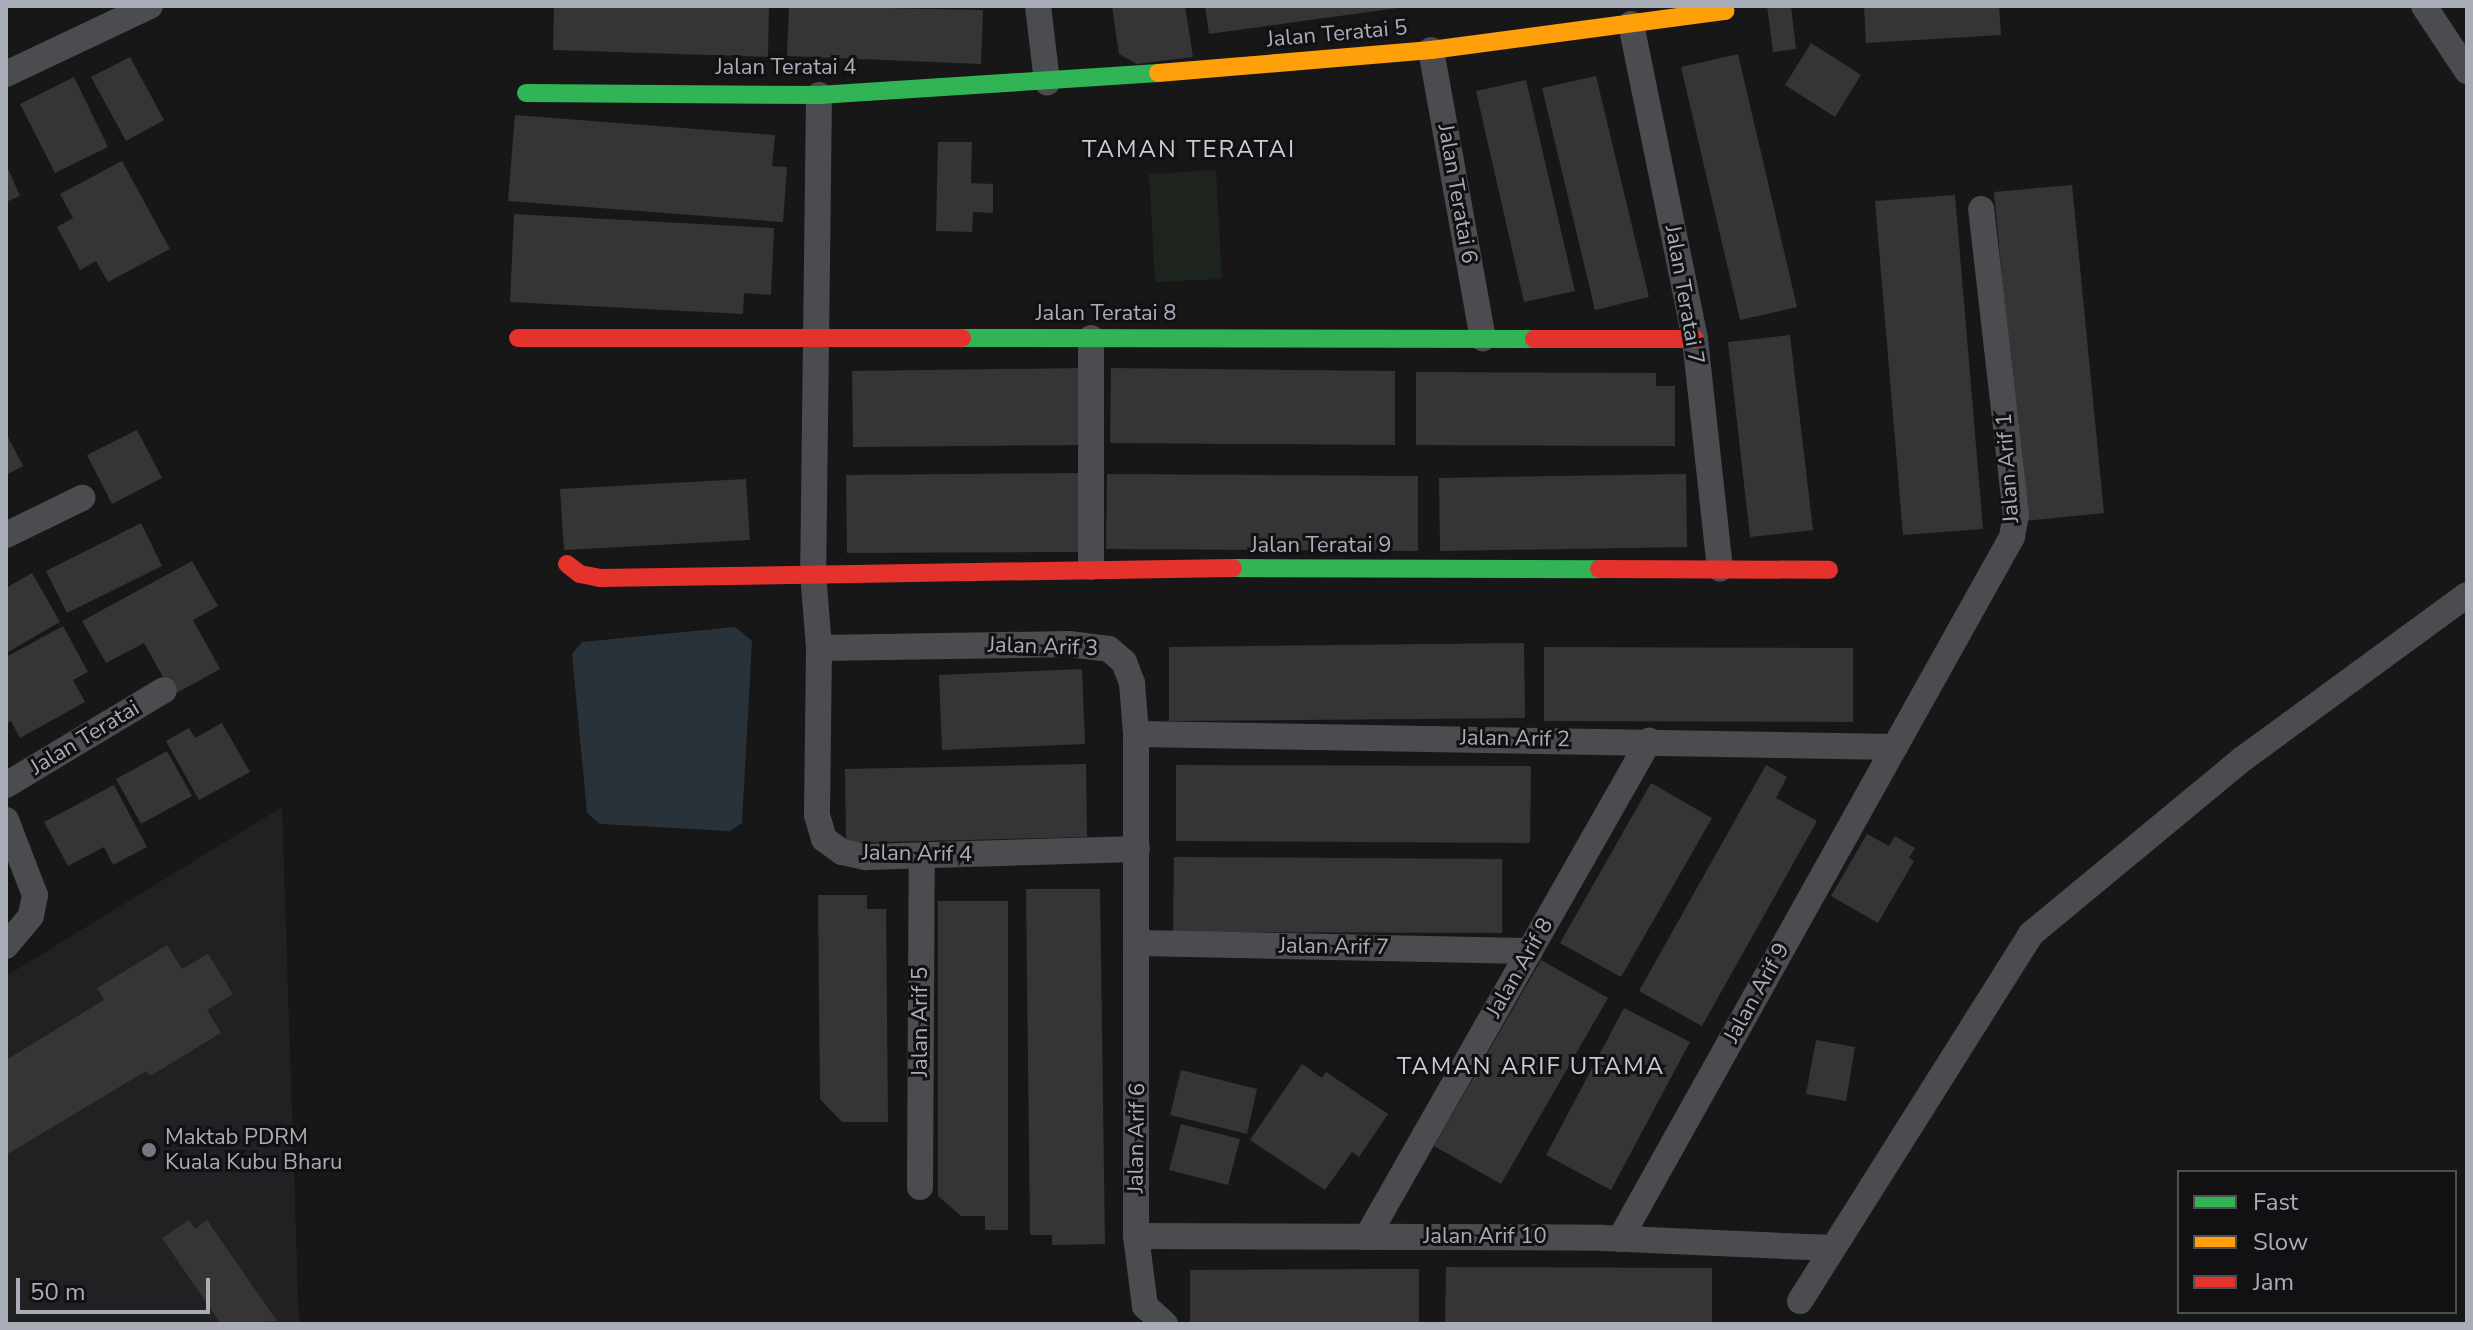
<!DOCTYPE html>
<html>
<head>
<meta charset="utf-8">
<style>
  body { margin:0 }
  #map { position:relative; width:2473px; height:1330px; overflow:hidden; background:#171717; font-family:"Nunito Sans",sans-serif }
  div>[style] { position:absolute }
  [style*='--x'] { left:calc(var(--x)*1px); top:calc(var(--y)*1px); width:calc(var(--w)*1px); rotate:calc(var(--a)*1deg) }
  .built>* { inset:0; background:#212123 }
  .green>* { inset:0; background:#1d241e }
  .water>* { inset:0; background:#2a3239 }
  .building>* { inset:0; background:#353536 }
  .street>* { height:26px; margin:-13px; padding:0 13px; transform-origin:13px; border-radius:13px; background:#4b4c50 }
  .fast>* { height:18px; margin:-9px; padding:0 9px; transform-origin:9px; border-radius:9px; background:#30b455 }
  .slow>* { height:18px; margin:-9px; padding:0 9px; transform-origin:9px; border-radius:9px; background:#ff9f0a }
  .jam>* { height:18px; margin:-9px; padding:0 9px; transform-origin:9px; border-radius:9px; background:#e5322d }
  .dots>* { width:22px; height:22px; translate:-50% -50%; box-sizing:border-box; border:4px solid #111113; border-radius:50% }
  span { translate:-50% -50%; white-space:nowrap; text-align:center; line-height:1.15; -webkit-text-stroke:6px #111113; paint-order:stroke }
  .street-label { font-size:22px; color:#a8adb8 }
  .poi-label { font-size:22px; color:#a8adb8 }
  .left { translate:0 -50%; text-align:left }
  .neighbourhood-label { font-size:24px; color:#c9ccd4; letter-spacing:2px }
  .frame { position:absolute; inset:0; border:8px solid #a8adb8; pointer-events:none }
  .legend { position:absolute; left:2177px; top:1170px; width:280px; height:144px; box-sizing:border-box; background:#111113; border:2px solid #4d4f55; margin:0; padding:10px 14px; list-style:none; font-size:24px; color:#a8adb8 }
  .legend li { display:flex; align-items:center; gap:16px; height:40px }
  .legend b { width:40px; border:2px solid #4d4f55 }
  .scale { position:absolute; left:16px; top:1278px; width:194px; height:36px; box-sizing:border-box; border:4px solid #a8adb8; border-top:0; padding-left:10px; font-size:24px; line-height:28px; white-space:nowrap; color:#a8adb8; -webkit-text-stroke:6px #111113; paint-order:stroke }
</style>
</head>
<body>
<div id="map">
  <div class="built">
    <i style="clip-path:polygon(282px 807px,299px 1324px,6px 1324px,6px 976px)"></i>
  </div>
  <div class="green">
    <i style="clip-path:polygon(1216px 170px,1222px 279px,1155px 282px,1149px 174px)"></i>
  </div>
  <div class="water">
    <i style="clip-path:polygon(735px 627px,752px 641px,742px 823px,730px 831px,600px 824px,587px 813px,572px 654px,582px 642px)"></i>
  </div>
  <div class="building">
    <i style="clip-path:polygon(554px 6px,769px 6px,768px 57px,553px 50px)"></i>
    <i style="clip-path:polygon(789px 6px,983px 10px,981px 64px,787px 56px)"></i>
    <i style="clip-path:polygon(1112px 6px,1185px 6px,1193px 57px,1137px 64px,1119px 54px)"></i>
    <i style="clip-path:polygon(1205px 6px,1398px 6px,1398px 8px,1209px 34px)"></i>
    <i style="clip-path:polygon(1767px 6px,1791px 6px,1796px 49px,1773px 52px)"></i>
    <i style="clip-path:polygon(1864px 6px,1999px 6px,2001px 35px,1866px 43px)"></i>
    <i style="clip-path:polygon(1811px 43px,1861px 75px,1835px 117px,1785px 85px)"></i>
    <i style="clip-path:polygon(1738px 54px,1797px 307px,1740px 320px,1681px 67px)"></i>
    <i style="clip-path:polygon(130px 57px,164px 120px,126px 141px,91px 77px)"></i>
    <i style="clip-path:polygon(1596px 76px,1649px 297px,1595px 310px,1542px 88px)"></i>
    <i style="clip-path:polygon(74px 77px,108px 147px,55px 173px,20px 104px)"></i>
    <i style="clip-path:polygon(1526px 80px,1575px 291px,1524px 302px,1476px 91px)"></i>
    <i style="clip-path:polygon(515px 115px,775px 135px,772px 166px,787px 167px,783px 222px,508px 201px)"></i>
    <i style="clip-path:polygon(938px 142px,972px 142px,971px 183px,993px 184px,993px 213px,973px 212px,972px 232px,936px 231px)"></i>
    <i style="clip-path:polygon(122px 161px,170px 249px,108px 282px,96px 261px,80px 270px,57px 227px,73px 218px,60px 194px)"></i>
    <i style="clip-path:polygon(6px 164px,20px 196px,6px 202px)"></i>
    <i style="clip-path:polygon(2072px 185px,2104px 513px,2025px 521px,1994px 192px)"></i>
    <i style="clip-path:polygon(1955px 195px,1983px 529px,1903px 535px,1875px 201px)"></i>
    <i style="clip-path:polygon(514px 214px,774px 228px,771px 295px,744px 293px,743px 314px,510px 302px)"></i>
    <i style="clip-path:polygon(1790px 335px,1813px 530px,1750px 537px,1728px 342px)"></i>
    <i style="clip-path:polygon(1085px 368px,1086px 445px,853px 447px,852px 371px)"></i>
    <i style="clip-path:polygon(1111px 368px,1395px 371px,1395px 445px,1110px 443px)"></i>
    <i style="clip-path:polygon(1416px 372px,1656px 373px,1656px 386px,1675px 386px,1675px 446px,1416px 445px)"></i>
    <i style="clip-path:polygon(137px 430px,162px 478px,112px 504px,87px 455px)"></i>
    <i style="clip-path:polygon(6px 433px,23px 466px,6px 475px)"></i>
    <i style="clip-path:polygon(1085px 473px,1085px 552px,847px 553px,846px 475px)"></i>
    <i style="clip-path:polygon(1107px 474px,1418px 476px,1418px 551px,1106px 549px)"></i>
    <i style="clip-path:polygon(1686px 474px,1687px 547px,1440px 551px,1439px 478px)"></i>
    <i style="clip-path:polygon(746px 479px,750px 540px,564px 550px,560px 489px)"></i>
    <i style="clip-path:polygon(141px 523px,162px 566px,67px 613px,46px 571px)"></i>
    <i style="clip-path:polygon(192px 561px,218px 606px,193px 620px,220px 669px,173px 695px,144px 643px,106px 663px,82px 621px)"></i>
    <i style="clip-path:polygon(32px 573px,60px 622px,6px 653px,6px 588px)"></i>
    <i style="clip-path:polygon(63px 626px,88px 672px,73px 680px,85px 702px,20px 738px,11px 721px,6px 724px,6px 657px)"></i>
    <i style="clip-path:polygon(1524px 643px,1525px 718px,1169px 721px,1169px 647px)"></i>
    <i style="clip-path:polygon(1544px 647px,1853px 648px,1853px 722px,1544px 721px)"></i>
    <i style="clip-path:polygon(1082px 669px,1085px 744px,942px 750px,939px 675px)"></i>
    <i style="clip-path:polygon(222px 723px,250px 772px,199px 800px,166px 741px,189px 728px,195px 738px)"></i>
    <i style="clip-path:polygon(167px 751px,192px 796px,141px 824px,116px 779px)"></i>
    <i style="clip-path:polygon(1086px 764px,1087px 837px,846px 843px,845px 769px)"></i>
    <i style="clip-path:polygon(1176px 765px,1531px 766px,1530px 843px,1176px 841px)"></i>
    <i style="clip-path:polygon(1766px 765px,1787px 777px,1776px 798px,1817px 821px,1702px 1026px,1639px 991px)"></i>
    <i style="clip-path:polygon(1651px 783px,1712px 818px,1621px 977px,1560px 943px)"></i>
    <i style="clip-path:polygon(114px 785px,147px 847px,113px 865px,104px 847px,68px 866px,44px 822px)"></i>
    <i style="clip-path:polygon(1867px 834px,1889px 846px,1895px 836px,1915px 848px,1909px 858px,1914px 861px,1878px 923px,1831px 896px)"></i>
    <i style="clip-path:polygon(1174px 857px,1502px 859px,1502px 933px,1173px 932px)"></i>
    <i style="clip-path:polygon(1026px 889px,1100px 889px,1105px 1244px,1052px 1245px,1052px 1235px,1030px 1235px)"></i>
    <i style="clip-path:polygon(818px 895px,867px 895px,867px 909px,886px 909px,888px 1122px,842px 1122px,820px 1099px)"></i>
    <i style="clip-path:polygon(938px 901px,1008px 901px,1008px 1230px,985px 1230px,985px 1216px,961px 1216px,938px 1196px)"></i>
    <i style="clip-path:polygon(167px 945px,182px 969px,208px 954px,233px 994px,207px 1010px,221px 1033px,150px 1076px,146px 1071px,6px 1155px,6px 1060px,104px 1000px,97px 988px)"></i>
    <i style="clip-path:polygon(1541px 960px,1608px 998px,1501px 1184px,1434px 1146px)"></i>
    <i style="clip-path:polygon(1624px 1008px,1690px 1042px,1611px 1190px,1546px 1155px)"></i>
    <i style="clip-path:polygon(1816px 1040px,1855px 1047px,1846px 1101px,1806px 1094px)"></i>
    <i style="clip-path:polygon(1302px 1064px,1322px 1078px,1326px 1072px,1388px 1114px,1359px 1157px,1352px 1152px,1325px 1190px,1250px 1140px)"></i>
    <i style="clip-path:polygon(1181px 1070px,1257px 1089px,1247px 1134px,1170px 1115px)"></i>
    <i style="clip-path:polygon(1181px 1124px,1240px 1139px,1228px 1185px,1169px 1170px)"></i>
    <i style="clip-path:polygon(189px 1220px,195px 1229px,207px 1220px,277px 1321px,221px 1324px,162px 1238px)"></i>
    <i style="clip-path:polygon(1446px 1267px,1712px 1268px,1712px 1324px,1445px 1324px)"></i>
    <i style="clip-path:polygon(1373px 1269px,1419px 1269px,1419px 1324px,1190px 1324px,1190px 1270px)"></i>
  </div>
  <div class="street">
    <i style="--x:1038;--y:6;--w:77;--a:83.2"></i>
    <i style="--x:2424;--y:6;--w:78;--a:56.5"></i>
    <i style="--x:1631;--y:24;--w:321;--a:78.5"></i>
    <i style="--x:1695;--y:339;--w:231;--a:83.8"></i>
    <i style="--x:1431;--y:50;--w:293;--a:79.8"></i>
    <i style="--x:6;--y:74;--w:159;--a:-25.3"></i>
    <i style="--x:819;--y:95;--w:478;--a:90.7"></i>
    <i style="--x:813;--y:573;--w:75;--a:85.4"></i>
    <i style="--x:819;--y:648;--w:167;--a:90.7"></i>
    <i style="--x:817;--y:815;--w:25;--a:74"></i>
    <i style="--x:824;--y:839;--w:22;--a:36"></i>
    <i style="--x:842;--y:852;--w:25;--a:12"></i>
    <i style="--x:866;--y:857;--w:271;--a:-1.7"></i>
    <i style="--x:1091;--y:338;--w:229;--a:90"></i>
    <i style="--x:6;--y:535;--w:85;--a:-26"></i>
    <i style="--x:819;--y:648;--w:250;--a:-0.9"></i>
    <i style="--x:1069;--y:644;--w:40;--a:7.1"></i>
    <i style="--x:1109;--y:649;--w:20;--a:41"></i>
    <i style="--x:1124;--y:662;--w:22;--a:69"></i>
    <i style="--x:1132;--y:683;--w:51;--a:85.5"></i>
    <i style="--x:1136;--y:734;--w:502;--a:90"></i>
    <i style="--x:1136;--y:1236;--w:71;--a:82.7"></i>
    <i style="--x:1145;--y:1306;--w:27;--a:42"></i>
    <i style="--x:1136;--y:734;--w:759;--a:0.98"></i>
    <i style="--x:6;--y:785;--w:184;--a:-31"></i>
    <i style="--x:6;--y:820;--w:80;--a:68.9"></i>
    <i style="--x:35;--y:895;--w:21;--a:101"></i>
    <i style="--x:31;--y:916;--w:39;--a:130"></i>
    <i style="--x:1139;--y:943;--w:391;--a:1.2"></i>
    <i style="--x:920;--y:1187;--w:329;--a:-89.7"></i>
    <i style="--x:1136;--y:1236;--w:467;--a:0.2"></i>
    <i style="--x:1603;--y:1238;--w:230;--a:2.5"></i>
    <i style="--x:1367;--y:1237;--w:571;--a:-60.38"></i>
    <i style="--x:1620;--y:1239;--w:804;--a:-60.82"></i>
    <i style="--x:2012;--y:537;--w:22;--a:-80"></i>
    <i style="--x:2016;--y:515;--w:308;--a:-96.5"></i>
    <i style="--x:1800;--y:1301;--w:434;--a:-57.8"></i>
    <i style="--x:2031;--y:934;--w:276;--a:-39.6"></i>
    <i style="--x:2244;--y:758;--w:276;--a:-36.2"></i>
  </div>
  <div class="fast">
    <i style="--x:526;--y:93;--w:293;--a:0.4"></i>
    <i style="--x:819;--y:95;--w:340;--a:-3.7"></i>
    <i style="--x:962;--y:338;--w:572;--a:0.1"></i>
    <i style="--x:1233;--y:568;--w:366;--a:0.2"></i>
  </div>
  <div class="slow">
    <i style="--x:1158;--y:73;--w:274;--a:-4.8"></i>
    <i style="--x:1431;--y:50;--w:297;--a:-7.6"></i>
    <i style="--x:1725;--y:11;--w:5;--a:-101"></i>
  </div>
  <div class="jam">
    <i style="--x:518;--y:338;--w:444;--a:0"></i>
    <i style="--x:1534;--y:339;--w:161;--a:0"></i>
    <i style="--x:567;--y:564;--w:16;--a:38"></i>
    <i style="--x:580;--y:574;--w:20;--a:11"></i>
    <i style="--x:600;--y:578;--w:633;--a:-0.91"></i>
    <i style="--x:1599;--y:569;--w:230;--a:0.2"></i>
  </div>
  <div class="dots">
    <i style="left:149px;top:1150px;background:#757880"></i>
  </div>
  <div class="street-label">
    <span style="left:1337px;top:34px;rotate:-5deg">Jalan Teratai 5</span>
    <span style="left:786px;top:68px">Jalan Teratai 4</span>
    <span style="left:1457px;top:194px;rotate:80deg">Jalan Teratai 6</span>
    <span style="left:1684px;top:295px;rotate:80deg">Jalan Teratai 7</span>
    <span style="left:1106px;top:314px">Jalan Teratai 8</span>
    <span style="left:2008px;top:468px;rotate:-94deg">Jalan Arif 1</span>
    <span style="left:1321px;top:546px">Jalan Teratai 9</span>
    <span style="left:1043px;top:647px;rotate:2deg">Jalan Arif 3</span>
    <span style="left:85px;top:738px;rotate:-31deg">Jalan Teratai</span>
    <span style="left:1515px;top:739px;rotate:1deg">Jalan Arif 2</span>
    <span style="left:917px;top:854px;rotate:1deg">Jalan Arif 4</span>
    <span style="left:1334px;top:947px;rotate:1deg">Jalan Arif 7</span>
    <span style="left:1520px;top:968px;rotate:-60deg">Jalan Arif 8</span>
    <span style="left:1757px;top:993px;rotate:-61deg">Jalan Arif 9</span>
    <span style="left:921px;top:1022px;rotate:-90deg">Jalan Arif 5</span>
    <span style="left:1137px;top:1138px;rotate:-89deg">Jalan Arif 6</span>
    <span style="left:1485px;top:1237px">Jalan Arif 10</span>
  </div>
  <div class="poi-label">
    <span class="left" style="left:165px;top:1150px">Maktab PDRM<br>Kuala Kubu Bharu</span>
  </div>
  <div class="neighbourhood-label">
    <span style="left:1189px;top:150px">TAMAN TERATAI</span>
    <span style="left:1531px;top:1067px">TAMAN ARIF UTAMA</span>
  </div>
  <div class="frame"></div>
  <ul class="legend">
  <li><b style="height:10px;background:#30b455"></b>Fast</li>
  <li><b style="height:10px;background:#ff9f0a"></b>Slow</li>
  <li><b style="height:10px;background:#e5322d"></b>Jam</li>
  </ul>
  <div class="scale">50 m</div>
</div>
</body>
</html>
